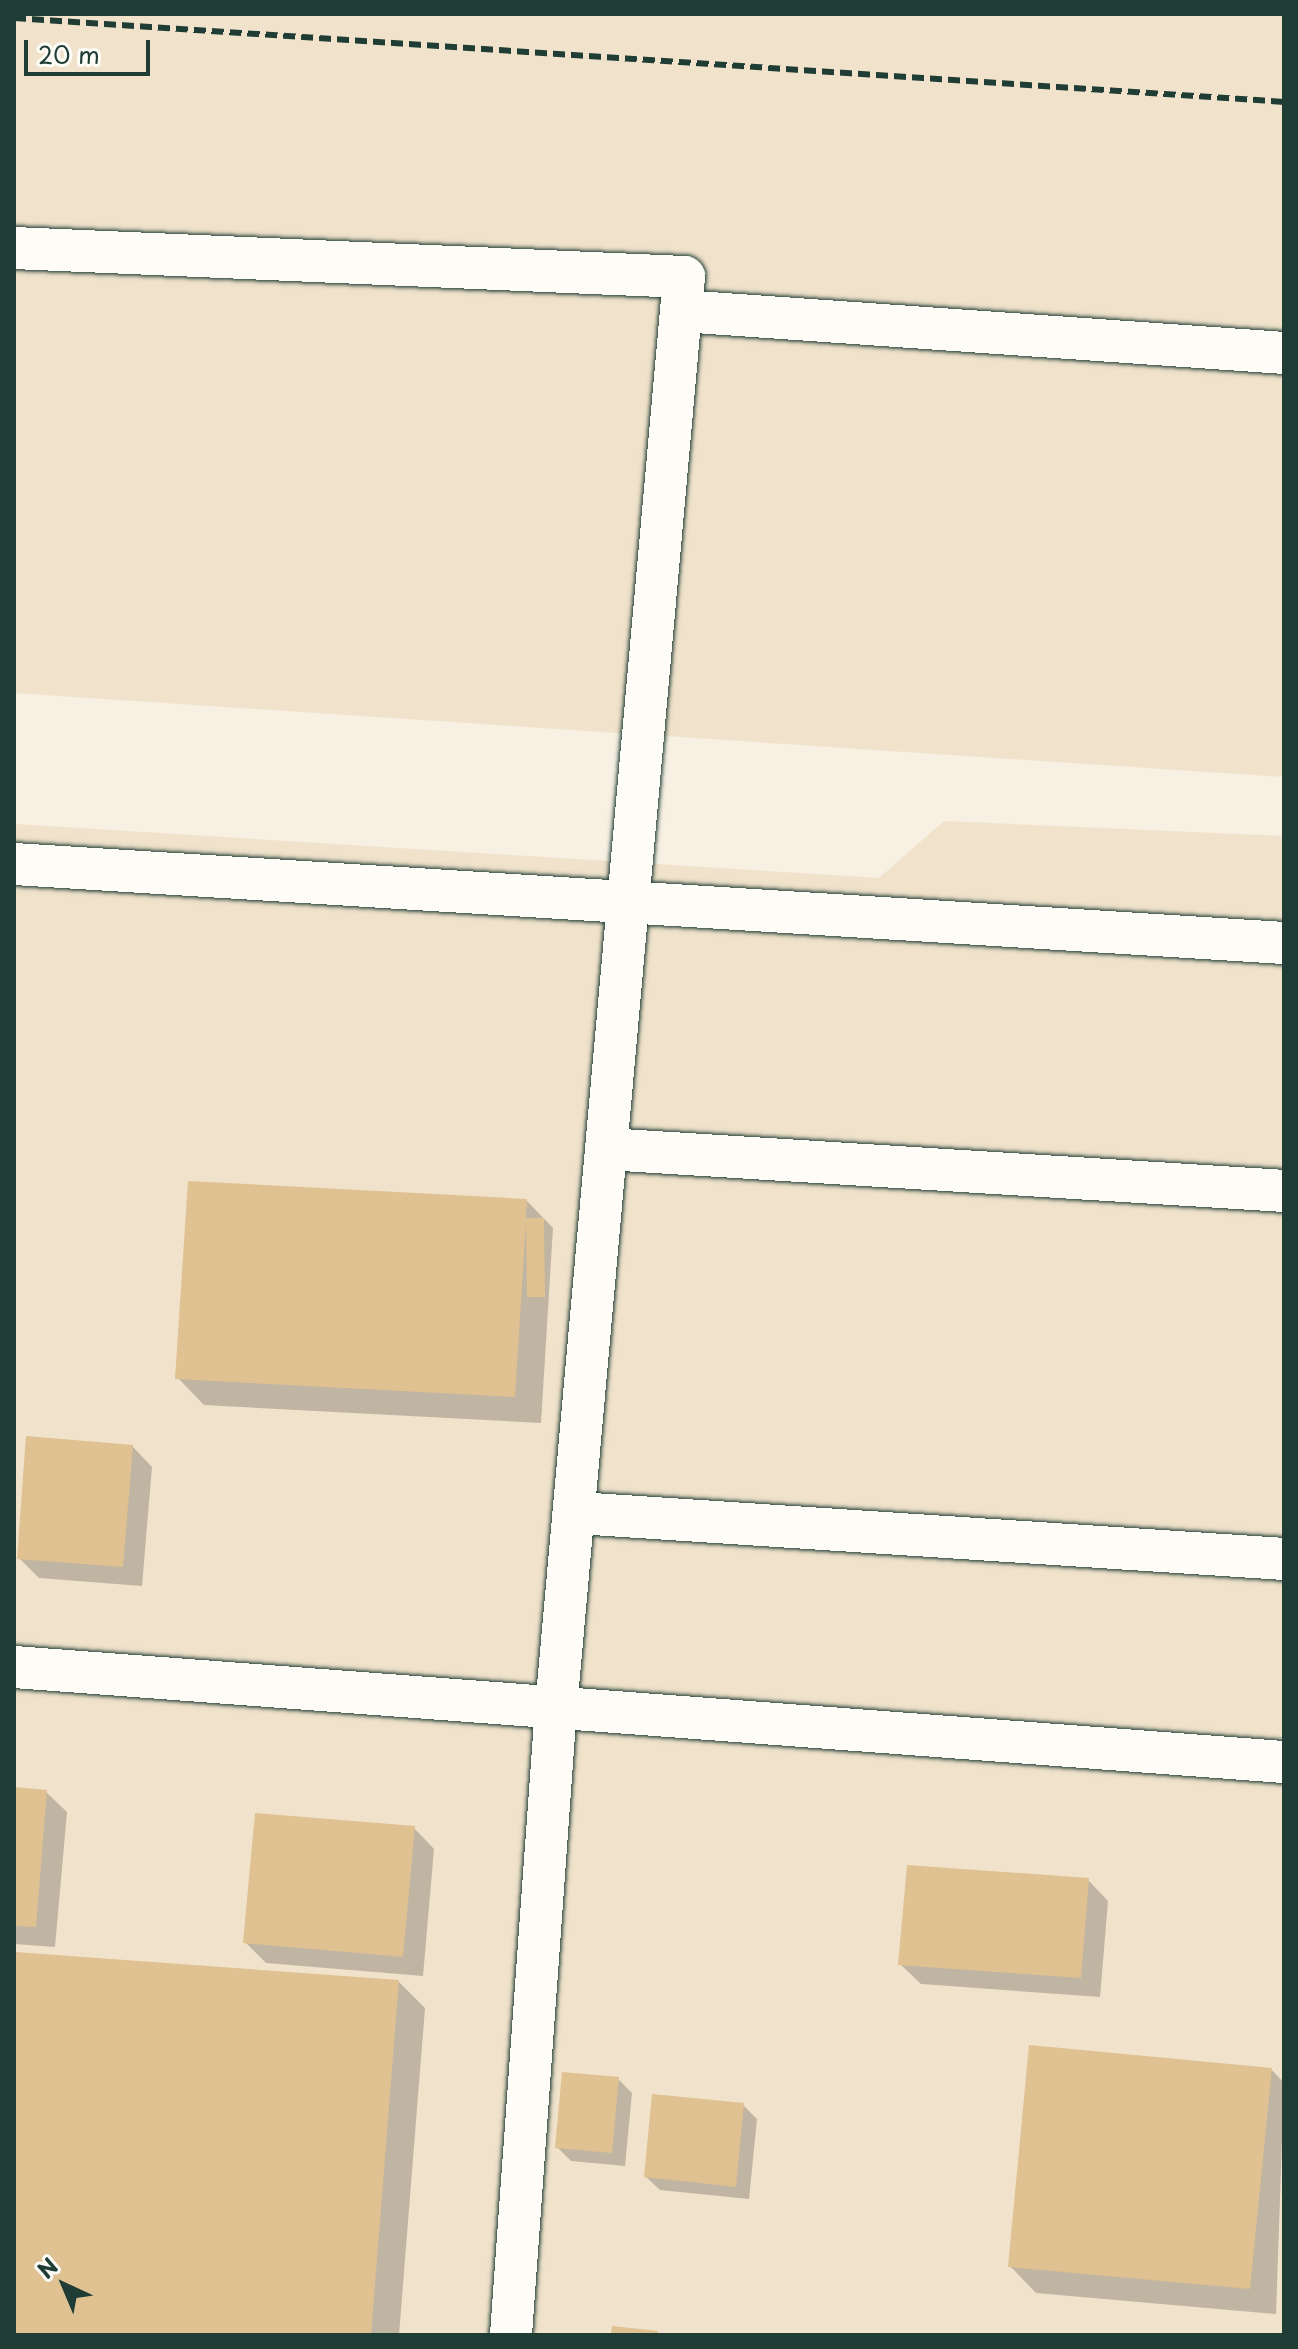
<!DOCTYPE html>
<html>
<head>
<meta charset="utf-8">
<style>
  body { margin:0 }
  #map { position:relative; width:1298px; height:2349px; overflow:hidden; background:#f7f0e3; font-family:"Playpen Sans",sans-serif }
  div>[style] { position:absolute }
  [style*='--x'] { left:calc(var(--x)*1px); top:calc(var(--y)*1px); width:calc(var(--w)*1px); rotate:calc(var(--a)*1deg) }
  .built>* { inset:0; background:#f0e2cb }
  .shadow>* { inset:0; background:#0003 }
  .building>* { inset:0; background:#dfc192 }
  .roads { filter:drop-shadow(0 0 2px #1f3d34) drop-shadow(0 0 2px #1f3d34) }
  .minor>* { height:42px; margin:-21px; padding:0 21px; transform-origin:21px; border-radius:21px; background:#fdfcf7 }
  .rail>* { height:6px; margin-top:-3px; transform-origin:0; background:repeating-linear-gradient(90deg,#1f3d34 0 12px,transparent 0 18px) }
  span { translate:-50% -50%; white-space:nowrap; text-align:center; line-height:1.15; -webkit-text-stroke:8px #fdfcf7; paint-order:stroke }
  .frame { position:absolute; inset:0; border:16px solid #1f3d34; pointer-events:none }
  .north { position:absolute; left:24px; top:2245px; width:80px; height:80px; -webkit-text-stroke:6px #fdfcf7; paint-order:stroke; rotate:316deg; font-size:22px; font-weight:700; line-height:32px; text-align:center; color:#1f3d34 }
  .north::after { content:''; display:block; margin:auto; width:28px; height:36px; background:#1f3d34; clip-path:polygon(50% 0,100% 100%,50% 72%,0 100%) }
  .scale { position:absolute; left:24px; top:40px; width:126px; height:36px; box-sizing:border-box; border:4px solid #1f3d34; border-top:0; padding-left:10px; font-size:24px; line-height:28px; white-space:nowrap; color:#1f3d34; -webkit-text-stroke:6px #fdfcf7; paint-order:stroke }
</style>
</head>
<body>
<div id="map">
  <div class="built">
    <i style="clip-path:polygon(14px 14px,1284px 14px,1284px 777px,14px 693px)"></i>
    <i style="clip-path:polygon(944px 821px,1284px 836px,1284px 2335px,14px 2335px,14px 824px,879px 878px)"></i>
  </div>
  <div class="shadow">
    <i style="clip-path:polygon(527px 1201px,553px 1228px,541px 1423px,204px 1405px,178px 1378px)"></i>
    <i style="clip-path:polygon(132px 1446px,152px 1467px,142px 1586px,39px 1578px,19px 1558px)"></i>
    <i style="clip-path:polygon(14px 1789px,46px 1792px,67px 1812px,55px 1947px,14px 1944px)"></i>
    <i style="clip-path:polygon(414px 1828px,434px 1849px,423px 1976px,266px 1963px,245px 1942px)"></i>
    <i style="clip-path:polygon(1088px 1880px,1108px 1901px,1100px 1997px,921px 1984px,900px 1964px)"></i>
    <i style="clip-path:polygon(17px 1954px,399px 1982px,425px 2008px,399px 2335px,14px 2335px)"></i>
    <i style="clip-path:polygon(1271px 2069px,1284px 2083px,1276px 2314px,1036px 2293px,1010px 2266px)"></i>
    <i style="clip-path:polygon(618px 2079px,632px 2093px,625px 2166px,571px 2161px,557px 2147px)"></i>
    <i style="clip-path:polygon(743px 2105px,757px 2119px,749px 2199px,660px 2190px,646px 2177px)"></i>
  </div>
  <div class="building">
    <i style="clip-path:polygon(188px 1181px,527px 1199px,526px 1218px,544px 1218px,545px 1297px,527px 1297px,526px 1223px,515px 1397px,175px 1379px)"></i>
    <i style="clip-path:polygon(26px 1436px,133px 1445px,123px 1567px,17px 1559px)"></i>
    <i style="clip-path:polygon(14px 1787px,47px 1790px,36px 1927px,14px 1926px)"></i>
    <i style="clip-path:polygon(255px 1813px,415px 1826px,403px 1957px,243px 1943px)"></i>
    <i style="clip-path:polygon(907px 1865px,1089px 1878px,1081px 1978px,898px 1965px)"></i>
    <i style="clip-path:polygon(15px 1952px,399px 1980px,371px 2335px,14px 2335px)"></i>
    <i style="clip-path:polygon(1029px 2045px,1272px 2068px,1250px 2289px,1008px 2267px)"></i>
    <i style="clip-path:polygon(562px 2072px,619px 2077px,612px 2153px,555px 2148px)"></i>
    <i style="clip-path:polygon(652px 2094px,744px 2103px,736px 2187px,644px 2177px)"></i>
    <i style="clip-path:polygon(612px 2326px,658px 2331px,658px 2335px,611px 2335px)"></i>
  </div>
  <div class="roads">
    <div class="minor">
      <i style="--x:14;--y:248;--w:671;--a:2.48"></i>
      <i style="--x:684;--y:277;--w:1436;--a:95.11"></i>
      <i style="--x:556;--y:1707;--w:630;--a:94.1"></i>
      <i style="--x:681;--y:311;--w:604;--a:3.98"></i>
      <i style="--x:14;--y:864;--w:1272;--a:3.56"></i>
      <i style="--x:606;--y:1149;--w:679;--a:3.54"></i>
      <i style="--x:577;--y:1513;--w:708;--a:3.72"></i>
      <i style="--x:14;--y:1667;--w:1274;--a:4.28"></i>
    </div>
  </div>
  <div class="rail">
    <i style="--x:14;--y:18;--w:1273;--a:3.78"></i>
  </div>
  <div class="frame"></div>
  <div class="north">N</div>
  <div class="scale">20 m</div>
</div>
</body>
</html>
